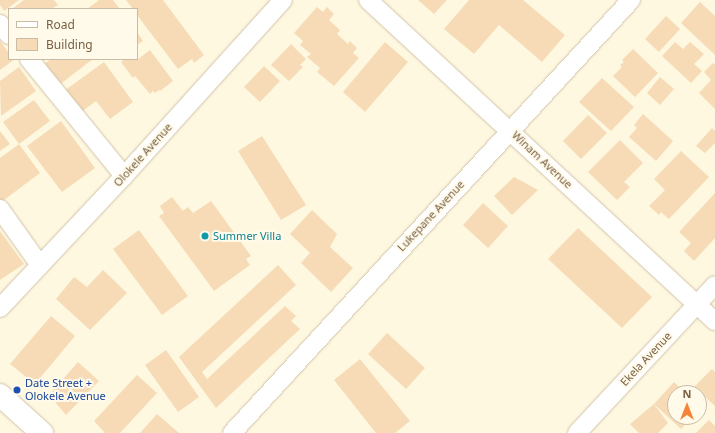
<!DOCTYPE html>
<html>
<head>
<meta charset="utf-8">
<style>
  body { margin:0 }
  #map { position:relative; width:715px; height:433px; overflow:hidden; background:#fef8e1; font-family:"Noto Sans",sans-serif }
  div>[style] { position:absolute }
  [style*='--x'] { left:calc(var(--x)*1px); top:calc(var(--y)*1px); width:calc(var(--w)*1px); rotate:calc(var(--a)*1deg) }
  .building>* { inset:0; background:#f6dbb6 }
  .roads { filter:drop-shadow(0 0 1px #d2c3a9) drop-shadow(0 0 1px #d2c3a9) }
  .street>* { height:18px; margin:-9px; padding:0 9px; transform-origin:9px; border-radius:9px; background:#fff }
  .secondary>* { height:22px; margin:-11px; padding:0 11px; transform-origin:11px; border-radius:11px; background:#fff }
  .dots>* { width:11px; height:11px; translate:-50% -50%; box-sizing:border-box; border:2px solid #fffae9; border-radius:50% }
  span { translate:-50% -50%; white-space:nowrap; text-align:center; line-height:1.15; -webkit-text-stroke:4px #fffae9; paint-order:stroke }
  .street-label { font-size:11px; color:#786045 }
  .culture-label { font-size:11px; color:#0d838f }
  .left { translate:0 -50%; text-align:left }
  .transit-label { font-size:11px; color:#164399 }
  .legend { position:absolute; left:8px; top:8px; width:130px; height:52px; box-sizing:border-box; background:#fffae9; border:1px solid #c9bca7; margin:0; padding:5px 7px; list-style:none; font-size:12px; color:#786045 }
  .legend li { display:flex; align-items:center; gap:8px; height:20px }
  .legend b { width:20px; border:1px solid #c9bca7 }
  .north { position:absolute; left:667px; top:385px; width:40px; height:40px; box-sizing:border-box; background:#fffae9; border:1px solid #c9bca7; border-radius:50%; rotate:0deg; font-size:11px; font-weight:700; line-height:16px; text-align:center; color:#786045 }
  .north::after { content:''; display:block; margin:auto; width:14px; height:18px; background:#f4843a; clip-path:polygon(50% 0,100% 100%,50% 72%,0 100%) }
</style>
</head>
<body>
<div id="map">
  <div class="building">
    <i style="clip-path:polygon(0 0,19px 0,4px 11px,0 5px)"></i>
    <i style="clip-path:polygon(24px 0,54px 0,58px 5px,51px 9px,12px 9px)"></i>
    <i style="clip-path:polygon(99px 0,113px 0,120px 9px,87px 9px)"></i>
    <i style="clip-path:polygon(126px 0,163px 0,204px 55px,194px 63px,192px 59px,178px 69px,137px 15px,137px 9px,133px 9px)"></i>
    <i style="clip-path:polygon(418px 0,447px 0,434px 14px)"></i>
    <i style="clip-path:polygon(469px 0,523px 0,565px 35px,542px 62px,499px 25px,474px 54px,444px 29px)"></i>
    <i style="clip-path:polygon(700px 2px,715px 16px,715px 55px,681px 23px)"></i>
    <i style="clip-path:polygon(317px 7px,323px 12px,327px 7px,334px 14px,329px 20px,340px 30px,337px 34px,348px 44px,350px 41px,357px 48px,353px 53px,359px 58px,334px 86px,317px 72px,320px 68px,307px 57px,311px 54px,300px 45px,303px 41px,294px 33px)"></i>
    <i style="clip-path:polygon(666px 16px,680px 29px,659px 52px,645px 39px)"></i>
    <i style="clip-path:polygon(137px 32px,143px 41px,137px 45px)"></i>
    <i style="clip-path:polygon(0 41px,9px 53px,9px 59px,15px 59px,0 70px)"></i>
    <i style="clip-path:polygon(385px 42px,408px 62px,365px 112px,343px 92px)"></i>
    <i style="clip-path:polygon(675px 42px,683px 49px,690px 42px,704px 54px,694px 64px,702px 71px,691px 83px,662px 56px)"></i>
    <i style="clip-path:polygon(291px 44px,306px 59px,300px 65px,303px 67px,289px 81px,271px 65px)"></i>
    <i style="clip-path:polygon(633px 49px,658px 73px,635px 97px,613px 76px,622px 67px,620px 65px,624px 62px,622px 60px)"></i>
    <i style="clip-path:polygon(150px 50px,173px 81px,160px 91px,159px 90px,155px 93px,153px 91px,150px 94px,135px 76px,133px 78px,121px 62px,125px 59px,138px 59px)"></i>
    <i style="clip-path:polygon(51px 59px,93px 59px,59px 85px,43px 65px)"></i>
    <i style="clip-path:polygon(104px 62px,133px 102px,110px 119px,96px 101px,80px 113px,64px 91px)"></i>
    <i style="clip-path:polygon(713px 63px,715px 65px,715px 109px,699px 93px,711px 80px,704px 72px)"></i>
    <i style="clip-path:polygon(264px 66px,280px 81px,260px 102px,244px 87px)"></i>
    <i style="clip-path:polygon(19px 67px,36px 91px,1px 116px,0 81px)"></i>
    <i style="clip-path:polygon(660px 77px,674px 89px,660px 105px,647px 93px)"></i>
    <i style="clip-path:polygon(602px 78px,634px 107px,611px 131px,579px 102px)"></i>
    <i style="clip-path:polygon(34px 100px,50px 121px,19px 144px,40px 173px,0 203px,0 158px,19px 144px,3px 122px)"></i>
    <i style="clip-path:polygon(643px 114px,673px 141px,656px 161px,629px 137px,637px 128px,634px 125px)"></i>
    <i style="clip-path:polygon(588px 115px,607px 133px,581px 159px,563px 141px)"></i>
    <i style="clip-path:polygon(61px 121px,95px 168px,62px 192px,27px 146px)"></i>
    <i style="clip-path:polygon(712px 128px,715px 131px,715px 143px,705px 153px,696px 146px)"></i>
    <i style="clip-path:polygon(0 131px,10px 144px,0 151px)"></i>
    <i style="clip-path:polygon(262px 136px,306px 205px,281px 220px,238px 151px)"></i>
    <i style="clip-path:polygon(620px 140px,643px 163px,624px 182px,630px 187px,617px 200px,588px 172px)"></i>
    <i style="clip-path:polygon(681px 151px,709px 177px,669px 219px,661px 212px,659px 215px,649px 206px,665px 190px,654px 179px)"></i>
    <i style="clip-path:polygon(514px 177px,538px 190px,512px 215px,494px 196px)"></i>
    <i style="clip-path:polygon(715px 193px,715px 238px,694px 261px,684px 251px,691px 243px,679px 232px)"></i>
    <i style="clip-path:polygon(172px 197px,183px 211px,188px 207px,193px 213px,211px 201px,251px 256px,246px 259px,250px 265px,214px 291px,159px 216px,164px 213px,160px 206px)"></i>
    <i style="clip-path:polygon(483px 203px,508px 226px,488px 248px,463px 225px)"></i>
    <i style="clip-path:polygon(312px 210px,337px 234px,330px 247px,353px 268px,331px 292px,301px 263px,310px 253px,290px 234px)"></i>
    <i style="clip-path:polygon(578px 228px,652px 297px,622px 328px,548px 259px)"></i>
    <i style="clip-path:polygon(139px 230px,188px 296px,162px 315px,113px 249px)"></i>
    <i style="clip-path:polygon(0 231px,24px 264px,0 280px)"></i>
    <i style="clip-path:polygon(278px 265px,296px 285px,202px 372px,207px 379px,285px 306px,296px 316px,291px 321px,300px 329px,216px 408px,179px 357px)"></i>
    <i style="clip-path:polygon(103px 270px,127px 293px,90px 330px,56px 299px,74px 277px,87px 287px)"></i>
    <i style="clip-path:polygon(51px 316px,75px 336px,35px 384px,10px 364px)"></i>
    <i style="clip-path:polygon(387px 333px,425px 368px,406px 389px,368px 354px)"></i>
    <i style="clip-path:polygon(166px 350px,199px 397px,178px 412px,145px 365px)"></i>
    <i style="clip-path:polygon(360px 359px,410px 421px,395px 433px,376px 433px,334px 380px)"></i>
    <i style="clip-path:polygon(78px 362px,99px 381px,66px 415px,49px 395px)"></i>
    <i style="clip-path:polygon(712px 369px,715px 372px,715px 406px,694px 387px)"></i>
    <i style="clip-path:polygon(137px 375px,157px 393px,120px 433px,105px 433px,94px 421px)"></i>
    <i style="clip-path:polygon(674px 382px,686px 393px,675px 393px,675px 417px,693px 417px,681px 429px,654px 404px,668px 423px,658px 433px,639px 433px,630px 424px,654px 404px)"></i>
    <i style="clip-path:polygon(157px 414px,179px 433px,140px 433px)"></i>
    <i style="clip-path:polygon(709px 420px,715px 426px,715px 433px,696px 433px)"></i>
  </div>
  <div class="roads">
    <div class="street">
      <i style="--x:368;--y:0;--w:473;--a:42.8"></i>
      <i style="--x:0;--y:24;--w:14;--a:51"></i>
      <i style="--x:29;--y:59;--w:151;--a:50.9"></i>
      <i style="--x:0;--y:209;--w:69;--a:54.5"></i>
      <i style="--x:0;--y:308;--w:181;--a:-46.8"></i>
      <i style="--x:124;--y:176;--w:237;--a:-47.9"></i>
      <i style="--x:232;--y:433;--w:589;--a:-47.34"></i>
      <i style="--x:577;--y:433;--w:202;--a:-47"></i>
    </div>
    <div class="secondary">
      <i style="--x:0;--y:395;--w:57;--a:42.1"></i>
    </div>
  </div>
  <div class="dots">
    <i style="left:205px;top:236px;background:#0f9aa8"></i>
    <i style="left:17px;top:390px;background:#1a4fb4"></i>
  </div>
  <div class="street-label">
    <span style="left:143px;top:155px;rotate:-48deg">Olokele Avenue</span>
    <span style="left:542px;top:160px;rotate:43deg">Winam Avenue</span>
    <span style="left:431px;top:216px;rotate:-47deg">Lukepane Avenue</span>
    <span style="left:646px;top:359px;rotate:-47deg">Ekela Avenue</span>
  </div>
  <div class="culture-label">
    <span class="left" style="left:213px;top:236px">Summer Villa</span>
  </div>
  <div class="transit-label">
    <span class="left" style="left:25px;top:390px">Date Street +<br>Olokele Avenue</span>
  </div>
  <ul class="legend">
  <li><b style="height:5px;background:#fff"></b>Road</li>
  <li><b style="height:11px;background:#f6dbb6"></b>Building</li>
  </ul>
  <div class="north">N</div>
</div>
</body>
</html>
